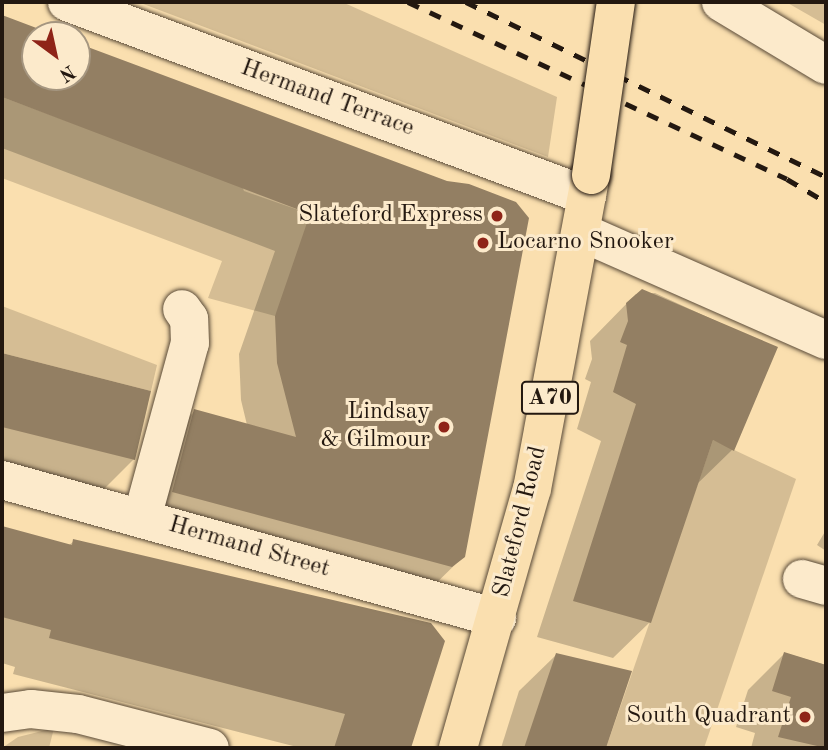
<!DOCTYPE html>
<html>
<head>
<meta charset="utf-8">
<style>
  body { margin:0 }
  #map { position:relative; width:828px; height:750px; overflow:hidden; background:#fadfaf; font-family:"Old Standard TT",serif }
  div>[style] { position:absolute }
  [style*='--x'] { left:calc(var(--x)*1px); top:calc(var(--y)*1px); width:calc(var(--w)*1px); rotate:calc(var(--a)*1deg) }
  .green>* { inset:0; background:#d5bd94 }
  .shadow>* { inset:0; background:#0003 }
  .building>* { inset:0; background:#937f63 }
  .roads { filter:drop-shadow(0 0 2px #594a38) drop-shadow(0 0 2px #594a38) }
  .minor>* { height:38px; margin:-19px; padding:0 19px; transform-origin:19px; border-radius:19px; background:#fceacb }
  .major>* { height:38px; margin:-19px; padding:0 19px; transform-origin:19px; border-radius:19px; background:#fadfaf }
  .rail>* { height:5px; margin-top:-2.5px; transform-origin:0; background:repeating-linear-gradient(90deg,#231810 0 12px,transparent 0 24px) }
  .bridges { filter:drop-shadow(0 0 2px #231810) drop-shadow(0 0 2px #231810) }
  .major-bridge>* { height:38px; margin:-19px; padding:0 19px; transform-origin:19px; border-radius:19px; background:#fadfaf }
  .dots>* { width:19px; height:19px; translate:-50% -50%; box-sizing:border-box; border:4px solid #fceacb; border-radius:50% }
  span { translate:-50% -50%; white-space:nowrap; text-align:center; line-height:1.15; -webkit-text-stroke:6px #fceacb; paint-order:stroke }
  .shield-label span { padding:2px 5px; background:#fceacb; border:2px solid; border-radius:5px; -webkit-text-stroke-width:0 }
  .shield-label { font-size:23px; color:#231810; font-weight:700 }
  .street-label { font-size:24px; color:#231810 }
  .poi-label { font-size:24px; color:#231810 }
  .right { translate:-100% -50%; text-align:right }
  .left { translate:0 -50%; text-align:left }
  .frame { position:absolute; inset:0; border:4px solid #231810; pointer-events:none }
  .north { position:absolute; left:21px; top:21px; width:70px; height:70px; box-sizing:border-box; background:#fceacb; border:2px solid #a59680; border-radius:50%; rotate:147deg; font-size:19px; font-weight:700; line-height:28px; text-align:center; color:#231810 }
  .north::after { content:''; display:block; margin:auto; width:24px; height:32px; background:#8f2418; clip-path:polygon(50% 0,100% 100%,50% 72%,0 100%) }
</style>
</head>
<body>
<div id="map">
  <div class="green">
    <i style="clip-path:polygon(138px 2px,342px 2px,557px 97px,548px 157px)"></i>
    <i style="clip-path:polygon(786px 2px,826px 2px,826px 25px)"></i>
    <i style="clip-path:polygon(2px 97px,242px 186px,244px 191px,333px 222px,275px 316px,208px 298px,222px 261px,2px 178px)"></i>
    <i style="clip-path:polygon(2px 306px,157px 365px,151px 391px,2px 353px)"></i>
    <i style="clip-path:polygon(713px 440px,796px 479px,704px 748px,606px 748px)"></i>
    <i style="clip-path:polygon(54px 728px,49px 748px,2px 748px,18px 737px)"></i>
  </div>
  <div class="shadow">
    <i style="clip-path:polygon(2px 17px,50px 35px,35px 35px,35px 77px,77px 77px,77px 45px,447px 183px,464px 556px,426px 593px,136px 528px,158px 448px,195px 411px,247px 425px,241px 400px,239px 354px,275px 251px,2px 148px)"></i>
    <i style="clip-path:polygon(655px 293px,775px 348px,732px 450px,695px 486px,650px 622px,613px 658px,537px 637px,601px 441px,577px 429px,591px 382px,585px 379px,592px 359px,590px 341px,636px 294px)"></i>
    <i style="clip-path:polygon(2px 355px,149px 392px,134px 459px,97px 496px,2px 472px)"></i>
    <i style="clip-path:polygon(2px 528px,68px 546px,74px 541px,443px 641px,409px 748px,301px 748px,13px 674px,15px 667px,2px 663px)"></i>
    <i style="clip-path:polygon(826px 530px,826px 551px,817px 545px)"></i>
    <i style="clip-path:polygon(785px 653px,826px 665px,826px 748px,751px 748px,755px 733px,736px 727px,748px 690px)"></i>
    <i style="clip-path:polygon(556px 655px,630px 672px,605px 748px,501px 748px,519px 691px)"></i>
  </div>
  <div class="building">
    <i style="clip-path:polygon(2px 15px,55px 35px,35px 35px,35px 77px,77px 77px,77px 43px,447px 181px,469px 184px,516px 202px,529px 218px,465px 557px,452px 567px,172px 492px,194px 409px,296px 437px,277px 363px,275px 316px,310px 214px,2px 97px)"></i>
    <i style="clip-path:polygon(642px 289px,778px 347px,734px 451px,713px 440px,651px 623px,573px 601px,636px 404px,613px 392px,627px 345px,620px 342px,628px 321px,626px 303px)"></i>
    <i style="clip-path:polygon(2px 353px,151px 391px,135px 460px,2px 427px)"></i>
    <i style="clip-path:polygon(2px 526px,72px 545px,73px 539px,431px 623px,445px 641px,411px 748px,334px 748px,345px 714px,49px 638px,51px 630px,2px 617px)"></i>
    <i style="clip-path:polygon(784px 652px,826px 665px,826px 748px,778px 737px,791px 697px,772px 691px)"></i>
    <i style="clip-path:polygon(556px 653px,632px 671px,606px 748px,524px 748px)"></i>
  </div>
  <div class="roads">
    <div class="minor">
      <i style="--x:67;--y:2;--w:555;--a:20.46"></i>
      <i style="--x:721;--y:2;--w:122;--a:31"></i>
      <i style="--x:581;--y:232;--w:268;--a:23.8"></i>
      <i style="--x:2;--y:480;--w:514;--a:15.58"></i>
      <i style="--x:142;--y:518;--w:181;--a:-74.7"></i>
      <i style="--x:190;--y:343;--w:24;--a:-92"></i>
      <i style="--x:189;--y:319;--w:12;--a:-125"></i>
      <i style="--x:802;--y:579;--w:25;--a:16"></i>
      <i style="--x:2;--y:713;--w:29;--a:-8"></i>
      <i style="--x:31;--y:709;--w:47;--a:6.1"></i>
      <i style="--x:78;--y:714;--w:136;--a:14.4"></i>
    </div>
    <div class="major">
      <i style="--x:458;--y:748;--w:269;--a:-74.1"></i>
      <i style="--x:532;--y:489;--w:319;--a:-79.4"></i>
    </div>
  </div>
  <div class="rail">
    <i style="--x:408;--y:2;--w:418;--a:25"></i>
    <i style="--x:787;--y:179;--w:45;--a:30.5"></i>
    <i style="--x:466;--y:2;--w:400;--a:25.9"></i>
  </div>
  <div class="bridges">
    <div class="major-bridge">
      <i style="--x:591;--y:175;--w:175;--a:-81.8"></i>
    </div>
  </div>
  <div class="dots">
    <i style="left:497px;top:216px;background:#8f2418"></i>
    <i style="left:483px;top:243px;background:#8f2418"></i>
    <i style="left:444px;top:427px;background:#8f2418"></i>
    <i style="left:805px;top:717px;background:#8f2418"></i>
  </div>
  <div class="shield-label">
    <span style="left:550px;top:398px">A70</span>
  </div>
  <div class="street-label">
    <span style="left:327px;top:99px;rotate:20deg">Hermand Terrace</span>
    <span style="left:521px;top:522px;rotate:-76deg">Slateford Road</span>
    <span style="left:249px;top:548px;rotate:16deg">Hermand Street</span>
  </div>
  <div class="poi-label">
    <span class="right" style="left:483px;top:216px">Slateford Express</span>
    <span class="left" style="left:497px;top:243px">Locarno Snooker</span>
    <span class="right" style="left:430px;top:427px">Lindsay<br>&amp; Gilmour</span>
    <span class="right" style="left:791px;top:717px">South Quadrant</span>
  </div>
  <div class="frame"></div>
  <div class="north">N</div>
</div>
</body>
</html>
